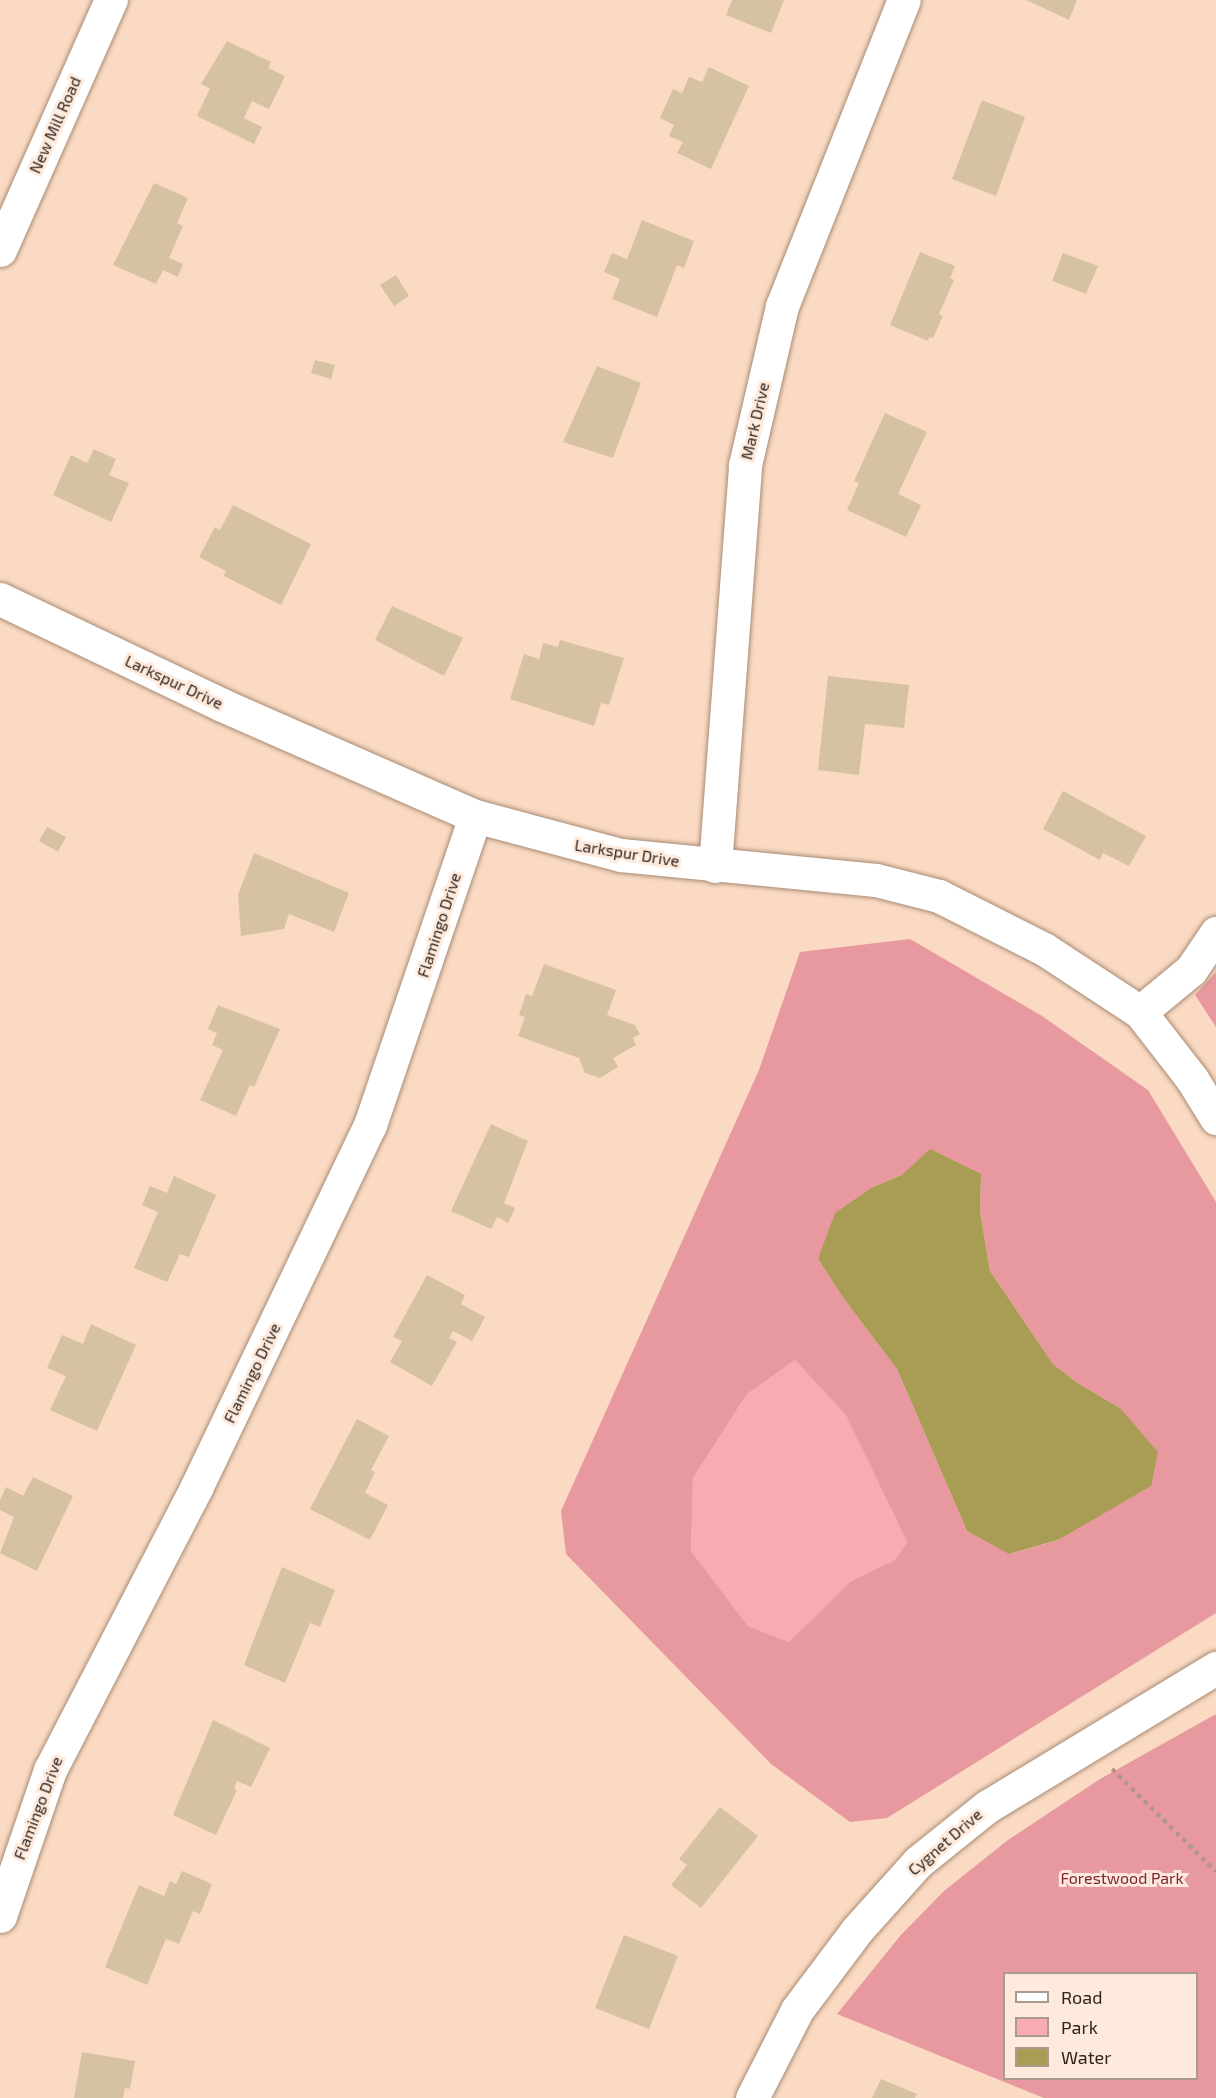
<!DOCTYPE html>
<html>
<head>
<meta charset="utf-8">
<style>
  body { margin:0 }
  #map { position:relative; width:1216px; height:2098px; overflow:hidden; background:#fadac3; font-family:"Exo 2",sans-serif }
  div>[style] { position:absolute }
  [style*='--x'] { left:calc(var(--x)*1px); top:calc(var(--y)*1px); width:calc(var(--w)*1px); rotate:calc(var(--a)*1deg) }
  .green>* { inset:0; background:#f8acb1 }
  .forest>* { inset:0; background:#e7999f }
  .water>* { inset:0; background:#a99d55 }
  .building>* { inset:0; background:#d6c2a3 }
  .path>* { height:4px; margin-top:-2px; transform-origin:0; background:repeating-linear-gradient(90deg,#b09785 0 4.5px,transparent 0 9px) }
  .roads { filter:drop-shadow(0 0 2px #a88b75) drop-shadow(0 0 2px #a88b75) }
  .minor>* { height:33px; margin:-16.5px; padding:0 16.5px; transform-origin:16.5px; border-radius:16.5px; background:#fff }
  span { translate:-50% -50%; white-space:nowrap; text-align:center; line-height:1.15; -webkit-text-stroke:6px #fdeadc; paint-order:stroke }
  .street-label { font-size:16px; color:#30241b }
  .park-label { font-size:16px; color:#7d2332 }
  .legend { position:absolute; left:1003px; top:1972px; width:195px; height:108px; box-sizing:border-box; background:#fdeadc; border:2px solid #ab9b8f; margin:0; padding:8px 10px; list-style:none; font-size:18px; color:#30241b }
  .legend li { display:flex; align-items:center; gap:12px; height:30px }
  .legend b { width:30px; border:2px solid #ab9b8f }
</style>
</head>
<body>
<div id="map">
  <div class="green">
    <i style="clip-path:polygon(795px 1360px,846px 1414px,907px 1542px,895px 1560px,851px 1581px,789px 1642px,748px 1626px,691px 1551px,693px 1478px,747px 1394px)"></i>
  </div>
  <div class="forest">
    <i style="clip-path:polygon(evenodd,910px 939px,1042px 1016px,1148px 1090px,1216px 1202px,1216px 1613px,887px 1818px,850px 1822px,771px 1764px,566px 1554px,561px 1511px,759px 1070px,800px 952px,910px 939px,981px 1174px,980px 1211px,990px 1271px,1053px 1364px,1076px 1382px,1120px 1408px,1059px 1540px,1010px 1554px,967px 1531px,897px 1369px,844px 1299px,818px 1259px,873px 1187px,902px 1175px,981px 1174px,910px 939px,795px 1360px,846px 1415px,907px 1542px,895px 1560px,851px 1581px,789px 1642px,748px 1626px,691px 1551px,693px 1478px,747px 1394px,795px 1360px)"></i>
    <i style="clip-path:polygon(1216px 972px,1216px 1027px,1195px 995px)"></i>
    <i style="clip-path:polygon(evenodd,1216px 1714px,1216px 2098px,1044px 2098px,837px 2014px,900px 1936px,944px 1891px,1008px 1840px,1100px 1779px,1216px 1714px,1004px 1974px,1196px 1974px,1196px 2078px,1004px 2078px,1004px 1974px)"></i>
  </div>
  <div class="water">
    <i style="clip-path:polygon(930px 1149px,981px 1174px,980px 1211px,990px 1271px,1053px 1364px,1076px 1382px,1120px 1408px,1158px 1452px,1151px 1486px,1058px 1540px,1009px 1554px,967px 1531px,897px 1369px,844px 1299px,818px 1259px,835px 1213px,873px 1187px,902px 1175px)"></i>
  </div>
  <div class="building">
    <i style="clip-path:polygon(732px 0,784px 0,771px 33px,726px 15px)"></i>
    <i style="clip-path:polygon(1026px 0,1077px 0,1069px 20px)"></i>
    <i style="clip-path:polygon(227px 41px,271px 62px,268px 68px,285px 76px,269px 109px,252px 101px,244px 118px,262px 127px,254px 144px,197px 116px,210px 88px,201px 84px)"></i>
    <i style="clip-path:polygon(709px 67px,749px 86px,711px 169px,677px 153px,683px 142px,669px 136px,674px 125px,660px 118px,673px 89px,682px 93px,689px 77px,702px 82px)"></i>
    <i style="clip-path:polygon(982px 100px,1025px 117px,996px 196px,952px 179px)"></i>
    <i style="clip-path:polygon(154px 183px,188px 198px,177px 223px,183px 226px,169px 258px,183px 264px,178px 277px,163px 270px,156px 284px,113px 265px)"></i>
    <i style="clip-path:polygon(642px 220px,694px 241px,684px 268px,677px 265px,657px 317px,612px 299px,620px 279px,604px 272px,612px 253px,627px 259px)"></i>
    <i style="clip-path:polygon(920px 252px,955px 266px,950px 278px,954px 280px,939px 314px,943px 316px,933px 338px,929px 337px,928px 341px,890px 325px)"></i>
    <i style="clip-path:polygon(1063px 253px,1098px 266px,1086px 294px,1052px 281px)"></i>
    <i style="clip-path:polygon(396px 275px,409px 296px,394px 306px,380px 285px)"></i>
    <i style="clip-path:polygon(315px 360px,335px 365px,331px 379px,311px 373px)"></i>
    <i style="clip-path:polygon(597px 366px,641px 383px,613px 458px,563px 442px)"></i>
    <i style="clip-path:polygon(885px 413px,927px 432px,898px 494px,921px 505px,906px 537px,847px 510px,859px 483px,854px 481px)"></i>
    <i style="clip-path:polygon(94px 449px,116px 459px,109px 475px,129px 483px,111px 522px,53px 495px,71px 455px,87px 463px)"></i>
    <i style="clip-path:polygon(233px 505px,311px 544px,281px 605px,224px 576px,226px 571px,199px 557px,215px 527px,220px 530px)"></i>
    <i style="clip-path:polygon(392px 606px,463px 638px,444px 676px,375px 640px)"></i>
    <i style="clip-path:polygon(560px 640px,624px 658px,609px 705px,601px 703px,594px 726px,510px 699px,524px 654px,539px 659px,543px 643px,558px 647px)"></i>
    <i style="clip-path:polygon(828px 676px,909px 685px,904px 728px,865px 724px,859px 775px,818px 770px)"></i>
    <i style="clip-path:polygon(1063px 791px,1146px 836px,1129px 866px,1103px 853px,1100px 860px,1043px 829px)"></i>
    <i style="clip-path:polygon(47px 827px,66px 837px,58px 852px,39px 841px)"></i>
    <i style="clip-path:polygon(254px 853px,349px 893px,334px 932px,289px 914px,284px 929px,241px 936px,238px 895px)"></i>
    <i style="clip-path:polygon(544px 964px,616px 990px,607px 1015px,635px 1025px,640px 1034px,633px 1038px,636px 1045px,613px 1058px,618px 1067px,600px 1078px,585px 1073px,579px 1058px,518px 1036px,525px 1017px,519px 1015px,526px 994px,532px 996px)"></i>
    <i style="clip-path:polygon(218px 1005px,280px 1029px,254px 1087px,250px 1085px,236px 1116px,200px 1100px,223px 1050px,212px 1045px,217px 1033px,208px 1029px)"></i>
    <i style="clip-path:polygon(491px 1124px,528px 1141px,504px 1203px,515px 1208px,508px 1223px,497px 1217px,491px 1229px,451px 1211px)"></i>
    <i style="clip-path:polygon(174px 1176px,216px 1195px,189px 1257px,180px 1254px,167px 1282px,134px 1268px,158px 1212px,142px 1205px,150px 1186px,167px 1193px)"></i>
    <i style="clip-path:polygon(427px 1275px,465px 1295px,461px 1304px,485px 1317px,472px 1341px,453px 1331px,449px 1338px,457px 1342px,432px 1386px,390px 1362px,402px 1341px,393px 1337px)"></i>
    <i style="clip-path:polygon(91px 1324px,136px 1345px,97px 1431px,50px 1410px,66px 1376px,47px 1368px,62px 1335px,83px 1344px)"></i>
    <i style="clip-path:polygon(357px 1419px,389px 1436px,371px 1470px,375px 1472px,365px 1493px,388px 1505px,370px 1540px,310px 1509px)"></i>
    <i style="clip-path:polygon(33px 1477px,73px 1496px,37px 1571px,0 1553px,14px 1517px,0 1510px,0 1500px,6px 1487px,23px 1496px)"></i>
    <i style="clip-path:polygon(282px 1567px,335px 1590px,320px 1627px,310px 1623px,285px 1683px,244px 1665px)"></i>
    <i style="clip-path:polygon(213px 1720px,270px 1748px,251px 1787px,237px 1781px,234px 1788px,237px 1790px,216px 1835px,173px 1815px)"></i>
    <i style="clip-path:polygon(720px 1807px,758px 1836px,701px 1908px,671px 1885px,687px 1865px,679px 1859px)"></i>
    <i style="clip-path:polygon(182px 1871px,212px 1884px,200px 1914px,193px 1911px,179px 1944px,166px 1939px,147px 1985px,105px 1967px,139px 1885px,164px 1896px,170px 1881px,176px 1884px)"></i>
    <i style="clip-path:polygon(624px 1935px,678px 1956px,649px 2029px,595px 2008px)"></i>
    <i style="clip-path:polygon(82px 2052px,135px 2061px,130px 2089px,125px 2088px,123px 2098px,74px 2098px)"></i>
    <i style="clip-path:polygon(881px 2079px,917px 2094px,915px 2098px,872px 2098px)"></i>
  </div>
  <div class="path">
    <i style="--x:1112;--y:1769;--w:146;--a:44.7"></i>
  </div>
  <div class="roads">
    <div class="minor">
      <i style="--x:0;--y:250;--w:274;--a:-66.1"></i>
      <i style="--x:0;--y:599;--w:246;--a:25.5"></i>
      <i style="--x:222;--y:705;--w:276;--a:23.7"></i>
      <i style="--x:475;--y:816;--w:151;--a:15"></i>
      <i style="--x:621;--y:855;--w:256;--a:5.6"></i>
      <i style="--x:876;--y:880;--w:65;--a:14.3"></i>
      <i style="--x:939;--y:896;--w:118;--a:26.8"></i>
      <i style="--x:1044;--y:949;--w:115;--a:33.3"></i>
      <i style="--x:1140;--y:1012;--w:85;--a:52.2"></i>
      <i style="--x:1192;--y:1079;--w:46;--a:58.4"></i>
      <i style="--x:715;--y:866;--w:402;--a:-85.7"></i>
      <i style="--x:745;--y:465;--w:163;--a:-76.9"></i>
      <i style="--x:782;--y:306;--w:329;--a:-68.3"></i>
      <i style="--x:1140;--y:1012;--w:66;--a:-39.5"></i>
      <i style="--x:1191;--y:970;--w:45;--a:-56"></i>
      <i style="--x:0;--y:1916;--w:154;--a:-71.1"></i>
      <i style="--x:50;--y:1770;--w:318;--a:-62.6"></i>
      <i style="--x:196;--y:1488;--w:403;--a:-64.4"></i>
      <i style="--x:370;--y:1125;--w:326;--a:-71.2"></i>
      <i style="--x:752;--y:2098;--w:99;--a:-62.9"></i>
      <i style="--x:797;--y:2010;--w:100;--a:-53.1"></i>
      <i style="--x:857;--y:1930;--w:91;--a:-48.1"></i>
      <i style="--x:918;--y:1862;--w:90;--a:-38.7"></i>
      <i style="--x:988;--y:1806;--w:267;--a:-31.2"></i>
    </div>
  </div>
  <div class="street-label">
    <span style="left:55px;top:125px;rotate:-66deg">New Mill Road</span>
    <span style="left:755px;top:421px;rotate:-77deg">Mark Drive</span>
    <span style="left:174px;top:682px;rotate:25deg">Larkspur Drive</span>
    <span style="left:627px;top:853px;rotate:9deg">Larkspur Drive</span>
    <span style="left:439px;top:925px;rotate:-72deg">Flamingo Drive</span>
    <span style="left:252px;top:1373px;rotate:-64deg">Flamingo Drive</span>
    <span style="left:38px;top:1808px;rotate:-69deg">Flamingo Drive</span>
    <span style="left:945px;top:1842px;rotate:-41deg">Cygnet Drive</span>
  </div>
  <div class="park-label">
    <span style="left:1122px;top:1878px">Forestwood Park</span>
  </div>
  <ul class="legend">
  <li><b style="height:8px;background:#fff"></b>Road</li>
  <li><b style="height:16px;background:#f8acb1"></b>Park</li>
  <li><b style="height:16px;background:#a99d55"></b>Water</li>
  </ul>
</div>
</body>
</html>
